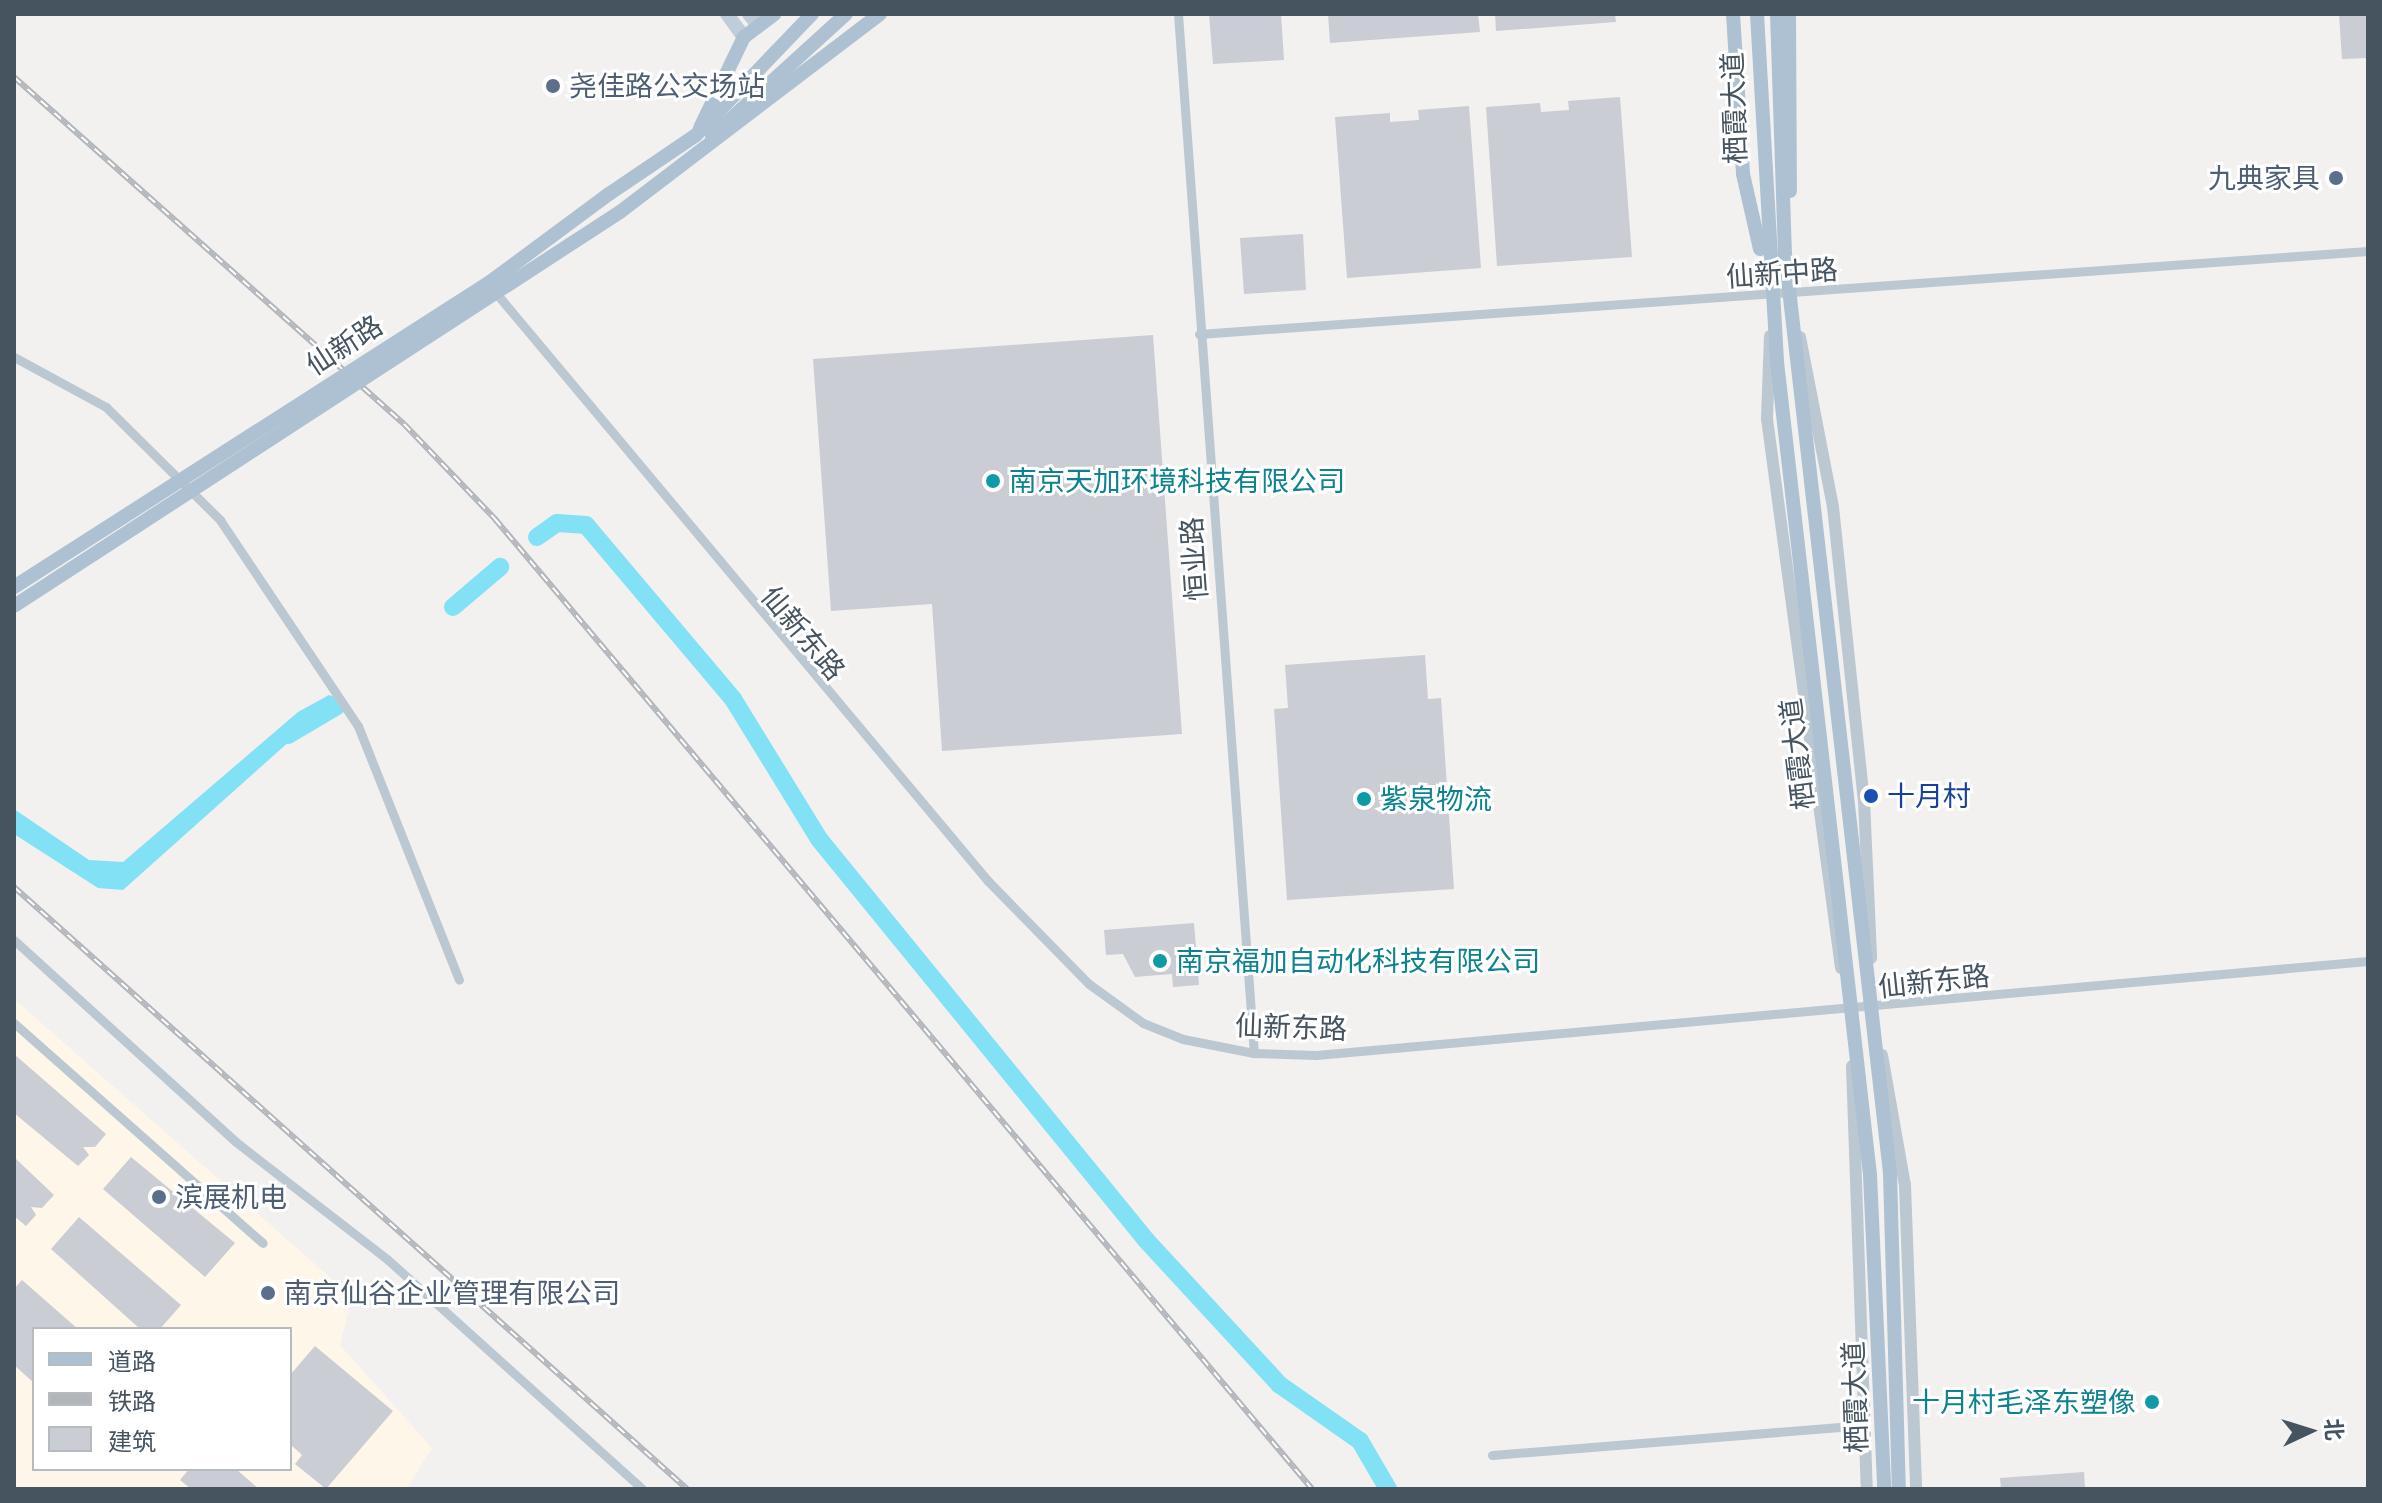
<!DOCTYPE html>
<html>
<head>
<meta charset="utf-8">
<style>
  body { margin:0 }
  #map { position:relative; width:2382px; height:1503px; overflow:hidden; background:#f3f0f0; font-family:"Golos Text","Noto Sans SC",sans-serif }
  div>[style] { position:absolute }
  [style*='--x'] { left:calc(var(--x)*1px); top:calc(var(--y)*1px); width:calc(var(--w)*1px); rotate:calc(var(--a)*1deg) }
  .commercial>* { inset:0; background:#fef7e9 }
  .water>* { inset:0; background:#83e1f6 }
  .river>* { height:18px; margin:-9px; padding:0 9px; transform-origin:9px; border-radius:9px; background:#83e1f6 }
  .building>* { inset:0; background:#cacdd3 }
  .minor>* { height:9px; margin:-4.5px; padding:0 4.5px; transform-origin:4.5px; border-radius:4.5px; background:#bcc8d1 }
  .tertiary>* { height:12px; margin:-6px; padding:0 6px; transform-origin:6px; border-radius:6px; background:#bcc8d1 }
  .secondary>* { height:14px; margin:-7px; padding:0 7px; transform-origin:7px; border-radius:7px; background:#bfccd9 }
  .primary>* { height:14px; margin:-7px; padding:0 7px; transform-origin:7px; border-radius:7px; background:#adc1d2 }
  .rail>* { height:6px; margin-top:-3px; transform-origin:0; background:repeating-linear-gradient(90deg,#fff 0 9px,#b2b6bb 0 18px); box-sizing:border-box; border-block:2px solid #b2b6bb }
  .primary-bridge>* { height:14px; margin:-7px; padding:0 7px; transform-origin:7px; border-radius:7px; background:#adc1d2 }
  .dots>* { width:22px; height:22px; translate:-50% -50%; box-sizing:border-box; border:4px solid #fff; border-radius:50% }
  span { translate:-50% -50%; white-space:nowrap; text-align:center; line-height:1.15; -webkit-text-stroke:6px #fff; paint-order:stroke }
  .service-label { font-size:28px; color:#4e5e75 }
  .left { translate:0 -50%; text-align:left }
  .right { translate:-100% -50%; text-align:right }
  .street-label { font-size:28px; color:#465460 }
  .culture-label { font-size:28px; color:#0d838f }
  .transit-label { font-size:28px; color:#164399 }
  .frame { position:absolute; inset:0; border:16px solid #465460; pointer-events:none }
  .legend { position:absolute; left:32px; top:1327px; width:260px; height:144px; box-sizing:border-box; background:#fff; border:2px solid #b5bbbf; margin:0; padding:10px 14px; list-style:none; font-size:24px; color:#465460 }
  .legend li { display:flex; align-items:center; gap:16px; height:40px }
  .legend b { width:40px; border:2px solid #b5bbbf }
  .north { position:absolute; left:2270px; top:1391px; width:80px; height:80px; -webkit-text-stroke:6px #fff; paint-order:stroke; rotate:86deg; font-size:22px; font-weight:700; line-height:32px; text-align:center; color:#465460 }
  .north::after { content:''; display:block; margin:auto; width:28px; height:36px; background:#465460; clip-path:polygon(50% 0,100% 100%,50% 72%,0 100%) }
</style>
</head>
<body>
<div id="map">
  <div class="commercial">
    <i style="clip-path:polygon(evenodd,14px 999px,352px 1297px,340px 1345px,432px 1448px,406px 1489px,14px 1489px,14px 999px,34px 1329px,290px 1329px,290px 1469px,34px 1469px,34px 1329px)"></i>
  </div>
  <div class="water">
    <i style="clip-path:polygon(329px 695px,338px 698px,123px 890px,98px 888px,14px 834px,14px 809px,89px 860px,123px 862px,298px 712px)"></i>
  </div>
  <div class="river">
    <i style="--x:537;--y:537;--w:24;--a:-35"></i>
    <i style="--x:557;--y:523;--w:29;--a:4"></i>
    <i style="--x:586;--y:525;--w:228;--a:49.8"></i>
    <i style="--x:733;--y:699;--w:164;--a:58.4"></i>
    <i style="--x:819;--y:839;--w:517;--a:50.8"></i>
    <i style="--x:1146;--y:1240;--w:197;--a:47.3"></i>
    <i style="--x:1280;--y:1385;--w:98;--a:35"></i>
    <i style="--x:1360;--y:1441;--w:56;--a:59.7"></i>
    <i style="--x:453;--y:607;--w:62;--a:-40.4"></i>
    <i style="--x:288;--y:735;--w:57;--a:-30.6"></i>
  </div>
  <div class="building">
    <i style="clip-path:polygon(1209px 14px,1281px 14px,1284px 60px,1213px 64px)"></i>
    <i style="clip-path:polygon(1328px 14px,1478px 14px,1480px 32px,1330px 43px)"></i>
    <i style="clip-path:polygon(1495px 14px,1615px 14px,1616px 22px,1496px 31px)"></i>
    <i style="clip-path:polygon(2339px 14px,2368px 14px,2368px 58px,2342px 59px)"></i>
    <i style="clip-path:polygon(1620px 97px,1632px 257px,1497px 266px,1486px 107px,1540px 103px,1541px 112px,1569px 110px,1568px 101px)"></i>
    <i style="clip-path:polygon(1469px 106px,1481px 268px,1347px 278px,1335px 117px,1390px 113px,1390px 122px,1419px 120px,1418px 110px)"></i>
    <i style="clip-path:polygon(1303px 234px,1306px 290px,1244px 294px,1240px 238px)"></i>
    <i style="clip-path:polygon(1153px 335px,1182px 734px,942px 751px,932px 604px,831px 611px,813px 359px)"></i>
    <i style="clip-path:polygon(1425px 655px,1428px 699px,1441px 698px,1454px 889px,1287px 900px,1274px 709px,1288px 708px,1285px 665px)"></i>
    <i style="clip-path:polygon(1194px 923px,1199px 985px,1173px 987px,1172px 974px,1135px 977px,1123px 954px,1106px 955px,1104px 930px)"></i>
    <i style="clip-path:polygon(14px 1054px,106px 1134px,95px 1147px,83px 1147px,89px 1155px,78px 1166px,14px 1113px)"></i>
    <i style="clip-path:polygon(14px 1157px,54px 1195px,42px 1208px,31px 1207px,36px 1215px,26px 1226px,14px 1216px)"></i>
    <i style="clip-path:polygon(131px 1157px,235px 1243px,205px 1277px,103px 1189px)"></i>
    <i style="clip-path:polygon(79px 1217px,181px 1305px,160px 1329px,140px 1329px,51px 1249px)"></i>
    <i style="clip-path:polygon(22px 1280px,78px 1329px,34px 1329px,34px 1383px,14px 1365px,14px 1289px)"></i>
    <i style="clip-path:polygon(315px 1346px,393px 1411px,326px 1489px,295px 1464px,302px 1455px,290px 1444px,290px 1375px)"></i>
    <i style="clip-path:polygon(189px 1469px,236px 1469px,259px 1489px,191px 1489px,180px 1480px)"></i>
    <i style="clip-path:polygon(2084px 1472px,2085px 1489px,2001px 1489px,2000px 1478px)"></i>
  </div>
  <div class="minor">
    <i style="--x:1178;--y:14;--w:1042;--a:85.82"></i>
    <i style="--x:496;--y:293;--w:767;--a:50.08"></i>
    <i style="--x:988;--y:881;--w:144;--a:45.6"></i>
    <i style="--x:1089;--y:984;--w:67;--a:35.8"></i>
    <i style="--x:1143;--y:1023;--w:43;--a:21.8"></i>
    <i style="--x:1183;--y:1039;--w:72;--a:11.2"></i>
    <i style="--x:1254;--y:1053;--w:62;--a:1.8"></i>
    <i style="--x:1316;--y:1055;--w:1056;--a:-5.11"></i>
    <i style="--x:1199;--y:334;--w:1172;--a:-4.06"></i>
    <i style="--x:14;--y:357;--w:105;--a:28.5"></i>
    <i style="--x:106;--y:407;--w:161;--a:44.7"></i>
    <i style="--x:220;--y:520;--w:248;--a:56.2"></i>
    <i style="--x:358;--y:726;--w:273;--a:68.3"></i>
    <i style="--x:14;--y:940;--w:300;--a:42.3"></i>
    <i style="--x:236;--y:1142;--w:191;--a:37.8"></i>
    <i style="--x:387;--y:1259;--w:343;--a:42"></i>
    <i style="--x:14;--y:1023;--w:332;--a:41.5"></i>
    <i style="--x:1492;--y:1455;--w:374;--a:-4.6"></i>
  </div>
  <div class="tertiary">
    <i style="--x:1770;--y:336;--w:83;--a:92.1"></i>
    <i style="--x:1767;--y:419;--w:554;--a:82.32"></i>
    <i style="--x:1800;--y:337;--w:173;--a:79"></i>
    <i style="--x:1833;--y:507;--w:296;--a:84"></i>
    <i style="--x:1864;--y:801;--w:157;--a:87.4"></i>
    <i style="--x:1882;--y:1055;--w:132;--a:80"></i>
    <i style="--x:1905;--y:1185;--w:304;--a:87.9"></i>
    <i style="--x:1852;--y:1066;--w:423;--a:88"></i>
  </div>
  <div class="secondary">
    <i style="--x:727;--y:14;--w:29;--a:54"></i>
    <i style="--x:749;--y:14;--w:14;--a:51"></i>
  </div>
  <div class="primary">
    <i style="--x:1733;--y:14;--w:160;--a:86.4"></i>
    <i style="--x:1743;--y:174;--w:77;--a:77.2"></i>
    <i style="--x:1757;--y:14;--w:349;--a:86.7"></i>
    <i style="--x:1777;--y:362;--w:818;--a:83.47"></i>
    <i style="--x:1870;--y:1175;--w:314;--a:87.4"></i>
    <i style="--x:1777;--y:14;--w:240;--a:88.1"></i>
    <i style="--x:1785;--y:254;--w:925;--a:83.48"></i>
    <i style="--x:1890;--y:1173;--w:316;--a:88.4"></i>
    <i style="--x:1789;--y:14;--w:177;--a:89.7"></i>
    <i style="--x:700;--y:128;--w:101;--a:-64.2"></i>
    <i style="--x:744;--y:37;--w:38;--a:-37"></i>
    <i style="--x:712;--y:136;--w:181;--a:-42.3"></i>
    <i style="--x:609;--y:194;--w:105;--a:-34.1"></i>
    <i style="--x:696;--y:135;--w:168;--a:-46.2"></i>
    <i style="--x:620;--y:212;--w:327;--a:-37.3"></i>
  </div>
  <div class="rail">
    <i style="--x:14;--y:77;--w:522;--a:41.66"></i>
    <i style="--x:404;--y:424;--w:132;--a:46.2"></i>
    <i style="--x:495;--y:519;--w:1268;--a:49.89"></i>
    <i style="--x:14;--y:887;--w:903;--a:41.81"></i>
  </div>
  <div class="primary-bridge">
    <i style="--x:14;--y:587;--w:565;--a:-32.65"></i>
    <i style="--x:490;--y:282;--w:148;--a:-36.5"></i>
    <i style="--x:14;--y:606;--w:723;--a:-33.03"></i>
  </div>
  <div class="dots">
    <i style="left:553px;top:86px;background:#5c6f8a"></i>
    <i style="left:2336px;top:178px;background:#5c6f8a"></i>
    <i style="left:993px;top:481px;background:#0f9aa8"></i>
    <i style="left:1871px;top:796px;background:#1a4fb4"></i>
    <i style="left:1364px;top:799px;background:#0f9aa8"></i>
    <i style="left:1160px;top:961px;background:#0f9aa8"></i>
    <i style="left:159px;top:1197px;background:#5c6f8a"></i>
    <i style="left:268px;top:1293px;background:#5c6f8a"></i>
    <i style="left:2152px;top:1402px;background:#0f9aa8"></i>
  </div>
  <div class="service-label">
    <span class="left" style="left:569px;top:86px">尧佳路公交场站</span>
    <span class="right" style="left:2320px;top:178px">九典家具</span>
    <span class="left" style="left:175px;top:1197px">滨展机电</span>
    <span class="left" style="left:284px;top:1293px">南京仙谷企业管理有限公司</span>
  </div>
  <div class="street-label">
    <span style="left:1734px;top:108px;rotate:-92deg">栖霞大道</span>
    <span style="left:1782px;top:273px;rotate:-4deg">仙新中路</span>
    <span style="left:344px;top:345px;rotate:-33deg">仙新路</span>
    <span style="left:1194px;top:559px;rotate:-94deg">恒业路</span>
    <span style="left:803px;top:633px;rotate:50deg">仙新东路</span>
    <span style="left:1797px;top:754px;rotate:-97deg">栖霞大道</span>
    <span style="left:1934px;top:981px;rotate:-6deg">仙新东路</span>
    <span style="left:1291px;top:1027px;rotate:2deg">仙新东路</span>
    <span style="left:1855px;top:1397px;rotate:-92deg">栖霞大道</span>
  </div>
  <div class="culture-label">
    <span class="left" style="left:1009px;top:481px">南京天加环境科技有限公司</span>
    <span class="left" style="left:1380px;top:799px">紫泉物流</span>
    <span class="left" style="left:1176px;top:961px">南京福加自动化科技有限公司</span>
    <span class="right" style="left:2136px;top:1402px">十月村毛泽东塑像</span>
  </div>
  <div class="transit-label">
    <span class="left" style="left:1887px;top:796px">十月村</span>
  </div>
  <div class="frame"></div>
  <ul class="legend">
  <li><b style="height:10px;background:#adc1d2"></b>道路</li>
  <li><b style="height:10px;background:#b2b6bb"></b>铁路</li>
  <li><b style="height:22px;background:#cacdd3"></b>建筑</li>
  </ul>
  <div class="north">北</div>
</div>
</body>
</html>
